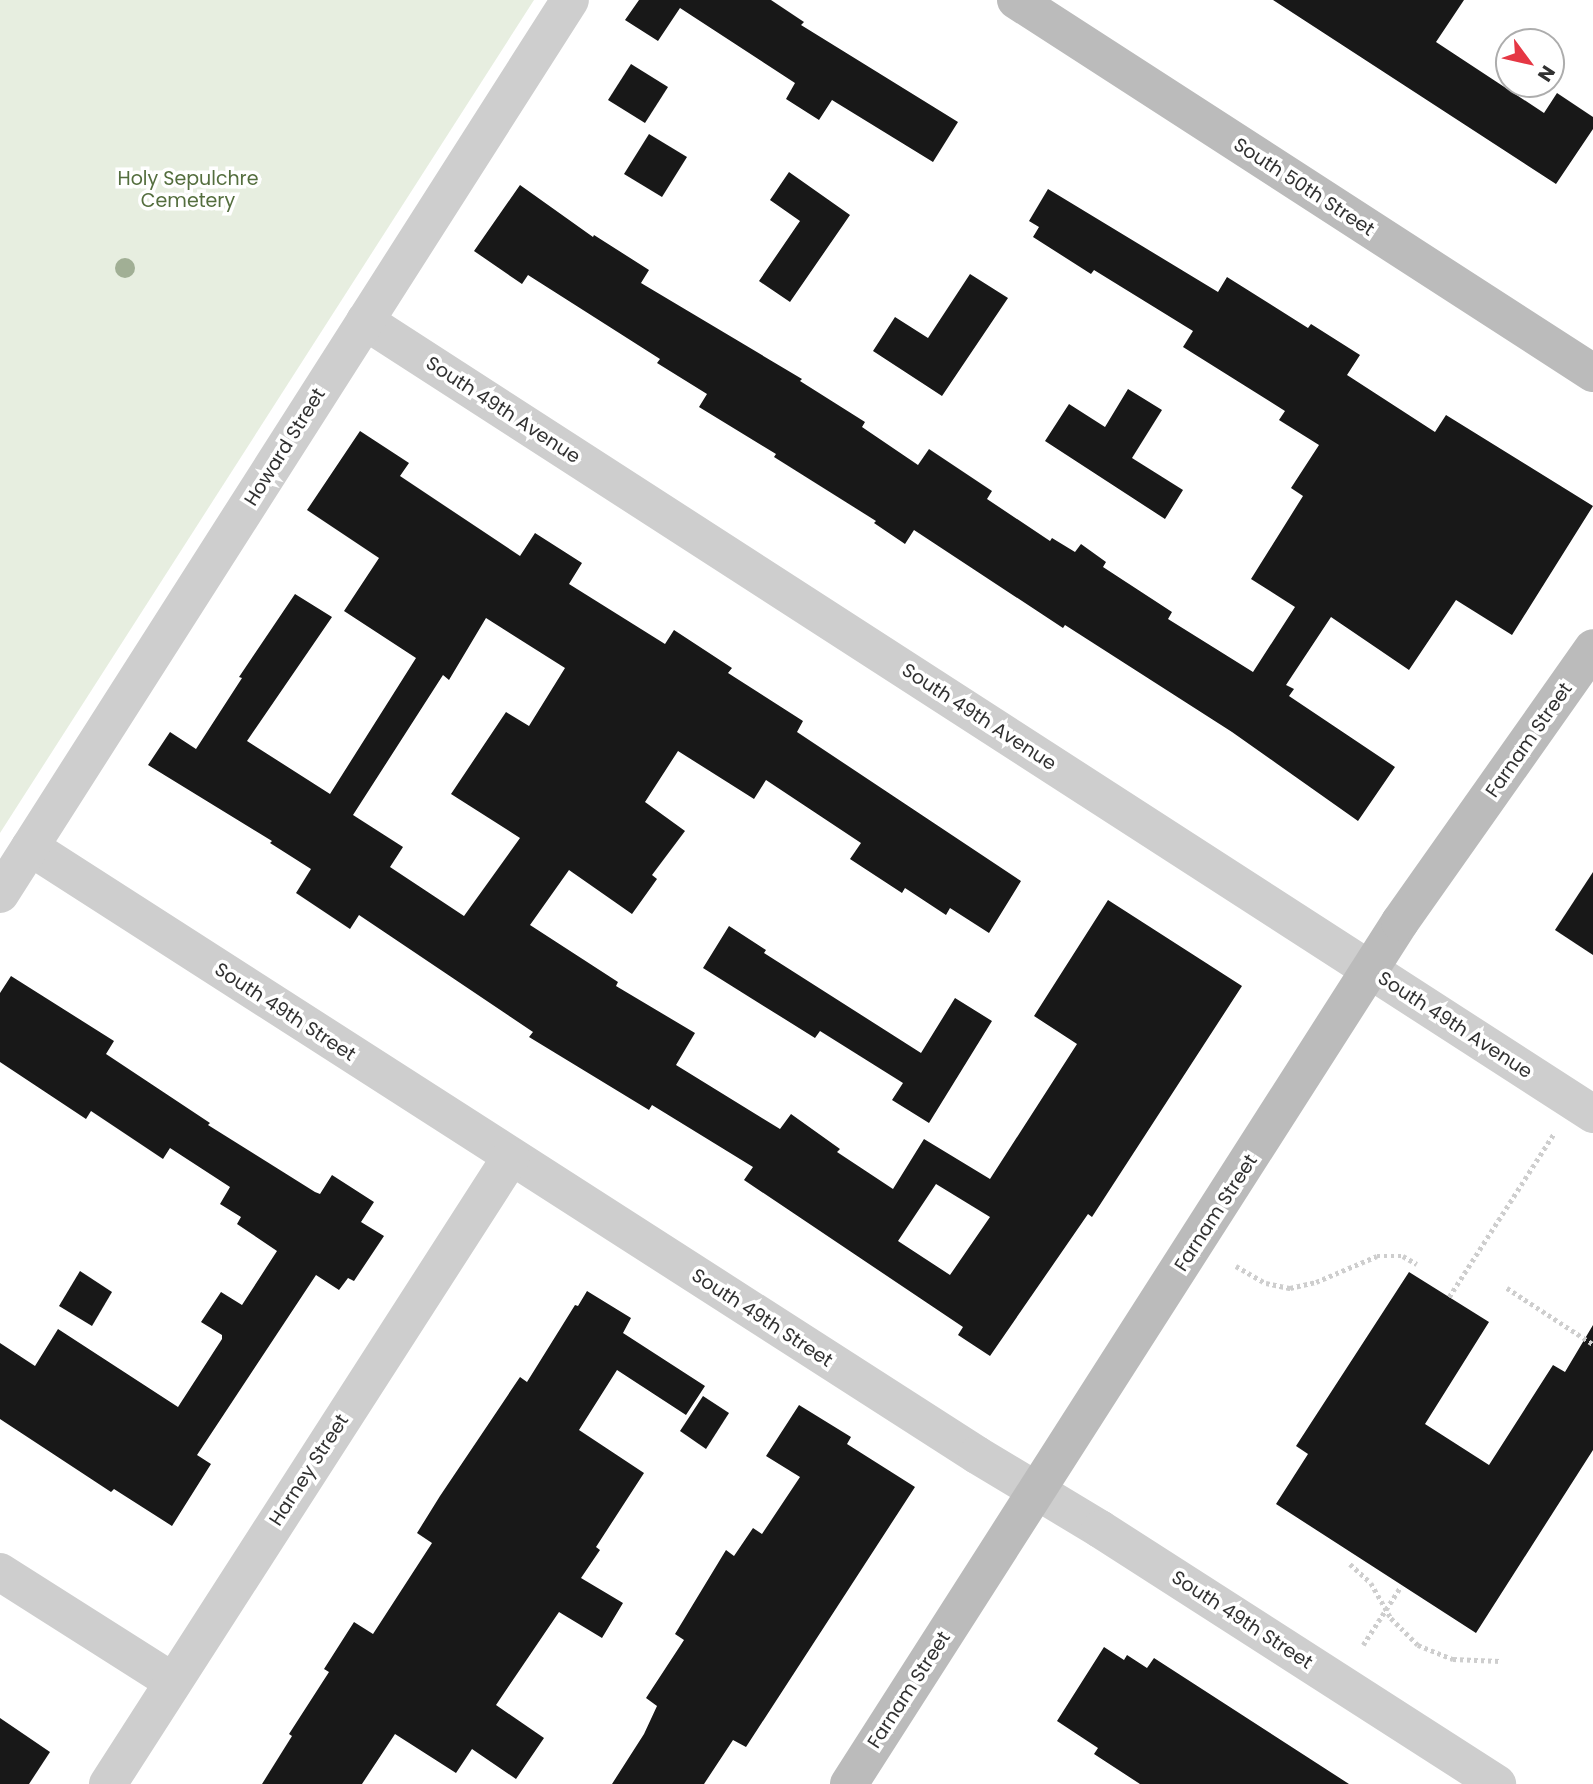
<!DOCTYPE html>
<html>
<head>
<meta charset="utf-8">
<style>
  body { margin:0 }
  #map { position:relative; width:1593px; height:1784px; overflow:hidden; background:#fff; font-family:Poppins,sans-serif }
  div>[style] { position:absolute }
  [style*='--x'] { left:calc(var(--x)*1px); top:calc(var(--y)*1px); width:calc(var(--w)*1px); rotate:calc(var(--a)*1deg) }
  .green>* { inset:0; background:#e7eee0 }
  .building>* { inset:0; background:#181818 }
  .path>* { height:4.5px; margin-top:-2.25px; transform-origin:0; background:repeating-linear-gradient(90deg,#cecece 0 3.5px,transparent 0 7px) }
  .minor>* { height:38px; margin:-19px; padding:0 19px; transform-origin:19px; border-radius:19px; background:#cecece }
  .secondary>* { height:38px; margin:-19px; padding:0 19px; transform-origin:19px; border-radius:19px; background:#bbb }
  .trees>* { width:20px; height:20px; margin:-10px; border-radius:50%; background:#a1af95 }
  span { translate:-50% -50%; white-space:nowrap; text-align:center; line-height:1.15; -webkit-text-stroke:7px #fff; paint-order:stroke }
  .park-label { font-size:19px; color:#546e3e }
  .street-label { font-size:19px; color:#313131 }
  .north { position:absolute; left:1495px; top:28px; width:70px; height:70px; box-sizing:border-box; background:#fff; border:2px solid #adadad; border-radius:50%; rotate:123deg; font-size:19px; font-weight:700; line-height:28px; text-align:center; color:#313131 }
  .north::after { content:''; display:block; margin:auto; width:24px; height:32px; background:#e53744; clip-path:polygon(50% 0,100% 100%,50% 72%,0 100%) }
</style>
</head>
<body>
<div id="map">
  <div class="green">
    <i style="clip-path:polygon(0 0,534px 0,0 833px)"></i>
  </div>
  <div class="building">
    <i style="clip-path:polygon(639px 0,771px 0,804px 22px,801px 25px,958px 122px,933px 162px,832px 100px,819px 120px,786px 99px,795px 83px,680px 8px,658px 41px,625px 20px)"></i>
    <i style="clip-path:polygon(1273px 0,1464px 0,1436px 42px,1544px 113px,1557px 93px,1593px 117px,1593px 129px,1556px 184px)"></i>
    <i style="clip-path:polygon(631px 64px,668px 87px,645px 123px,608px 100px)"></i>
    <i style="clip-path:polygon(649px 134px,687px 157px,662px 197px,624px 174px)"></i>
    <i style="clip-path:polygon(789px 172px,850px 215px,790px 302px,759px 281px,800px 221px,770px 200px)"></i>
    <i style="clip-path:polygon(520px 185px,593px 237px,594px 235px,649px 270px,641px 283px,802px 379px,800px 381px,865px 422px,862px 427px,918px 465px,929px 449px,992px 491px,987px 499px,1050px 541px,1052px 538px,1075px 552px,1081px 544px,1106px 562px,1103px 567px,1172px 612px,1168px 619px,1253px 672px,1295px 607px,1251px 579px,1303px 496px,1291px 488px,1319px 445px,1279px 420px,1285px 411px,1183px 347px,1193px 331px,1094px 270px,1091px 274px,1033px 237px,1039px 227px,1029px 221px,1048px 189px,1218px 292px,1227px 277px,1308px 328px,1311px 324px,1360px 355px,1347px 375px,1435px 432px,1446px 415px,1593px 506px,1512px 635px,1456px 600px,1409px 670px,1331px 617px,1286px 685px,1294px 689px,1289px 696px,1395px 767px,1358px 821px,1232px 732px,1065px 625px,1063px 628px,914px 530px,905px 544px,874px 523px,876px 521px,774px 457px,776px 454px,699px 407px,707px 394px,657px 363px,660px 359px,528px 275px,522px 284px,474px 251px)"></i>
    <i style="clip-path:polygon(970px 274px,1008px 298px,942px 396px,873px 351px,895px 317px,928px 338px)"></i>
    <i style="clip-path:polygon(1128px 389px,1162px 410px,1132px 458px,1183px 490px,1165px 519px,1045px 441px,1069px 404px,1105px 427px)"></i>
    <i style="clip-path:polygon(evenodd,360px 431px,409px 463px,400px 476px,520px 556px,535px 533px,582px 563px,569px 584px,665px 644px,674px 630px,732px 668px,728px 673px,803px 721px,797px 732px,1021px 881px,989px 933px,950px 908px,946px 915px,905px 888px,902px 893px,850px 859px,861px 843px,766px 780px,754px 799px,678px 751px,645px 802px,685px 831px,652px 875px,657px 879px,632px 914px,569px 870px,530px 925px,618px 982px,616px 986px,695px 1033px,676px 1065px,780px 1129px,791px 1114px,840px 1149px,837px 1152px,893px 1189px,924px 1139px,990px 1179px,1077px 1044px,1034px 1016px,1108px 900px,1242px 986px,1092px 1217px,1088px 1214px,990px 1356px,958px 1335px,963px 1327px,744px 1180px,753px 1167px,652px 1105px,649px 1110px,529px 1037px,533px 1032px,359px 915px,350px 929px,296px 893px,311px 869px,270px 843px,272px 841px,148px 765px,170px 732px,196px 749px,242px 678px,239px 677px,295px 594px,332px 617px,247px 741px,330px 794px,416px 658px,344px 611px,379px 558px,307px 510px,360px 431px,486px 618px,565px 668px,529px 726px,506px 712px,451px 794px,520px 838px,464px 916px,390px 867px,403px 847px,353px 815px,443px 675px,449px 680px,486px 618px,360px 431px,936px 1184px,990px 1217px,950px 1275px,898px 1241px,936px 1184px)"></i>
    <i style="clip-path:polygon(1593px 872px,1593px 955px,1555px 930px)"></i>
    <i style="clip-path:polygon(729px 926px,766px 950px,764px 953px,921px 1053px,955px 998px,992px 1021px,929px 1123px,892px 1100px,903px 1083px,820px 1031px,815px 1038px,703px 968px)"></i>
    <i style="clip-path:polygon(11px 976px,114px 1041px,106px 1054px,210px 1123px,208px 1125px,315px 1192px,320px 1194px,332px 1175px,374px 1202px,361px 1222px,384px 1236px,354px 1281px,348px 1278px,339px 1290px,316px 1275px,197px 1455px,211px 1464px,172px 1526px,114px 1489px,111px 1492px,0 1419px,0 1343px,35px 1366px,58px 1329px,178px 1407px,222px 1339px,222px 1335px,201px 1322px,221px 1292px,242px 1305px,277px 1251px,237px 1224px,241px 1217px,220px 1204px,230px 1187px,170px 1148px,163px 1159px,91px 1111px,86px 1119px,0 1062px,0 993px)"></i>
    <i style="clip-path:polygon(80px 1271px,112px 1292px,92px 1326px,59px 1306px)"></i>
    <i style="clip-path:polygon(1409px 1272px,1489px 1322px,1425px 1424px,1489px 1465px,1553px 1365px,1565px 1372px,1593px 1325px,1593px 1450px,1476px 1633px,1276px 1504px,1308px 1454px,1296px 1446px)"></i>
    <i style="clip-path:polygon(587px 1291px,631px 1318px,623px 1333px,705px 1386px,686px 1415px,617px 1370px,579px 1430px,644px 1473px,596px 1547px,600px 1550px,581px 1578px,623px 1603px,602px 1638px,559px 1612px,496px 1705px,544px 1738px,516px 1779px,472px 1749px,456px 1773px,395px 1734px,362px 1784px,262px 1784px,292px 1736px,289px 1734px,329px 1672px,324px 1669px,354px 1622px,373px 1634px,432px 1543px,417px 1533px,440px 1496px,520px 1377px,527px 1382px,575px 1305px,578px 1306px)"></i>
    <i style="clip-path:polygon(703px 1396px,729px 1413px,706px 1449px,680px 1431px)"></i>
    <i style="clip-path:polygon(799px 1405px,851px 1437px,847px 1444px,915px 1487px,746px 1747px,733px 1740px,704px 1784px,612px 1784px,644px 1734px,657px 1706px,646px 1698px,684px 1640px,675px 1634px,726px 1550px,734px 1556px,753px 1528px,762px 1534px,800px 1477px,766px 1456px)"></i>
    <i style="clip-path:polygon(1104px 1647px,1124px 1660px,1127px 1655px,1147px 1668px,1154px 1658px,1349px 1784px,1140px 1784px,1094px 1754px,1098px 1748px,1057px 1721px)"></i>
    <i style="clip-path:polygon(0 1718px,50px 1752px,29px 1784px,0 1784px)"></i>
  </div>
  <div class="path">
    <i style="--x:1236;--y:1266;--w:34;--a:30"></i>
    <i style="--x:1266;--y:1283;--w:25;--a:12"></i>
    <i style="--x:1290;--y:1288;--w:27;--a:-13"></i>
    <i style="--x:1316;--y:1282;--w:66;--a:-23.1"></i>
    <i style="--x:1377;--y:1256;--w:26;--a:0"></i>
    <i style="--x:1403;--y:1256;--w:16;--a:30"></i>
    <i style="--x:1507;--y:1288;--w:103;--a:33.1"></i>
    <i style="--x:1449;--y:1297;--w:193;--a:-57.3"></i>
    <i style="--x:1350;--y:1564;--w:28;--a:42"></i>
    <i style="--x:1371;--y:1583;--w:40;--a:60.3"></i>
    <i style="--x:1391;--y:1618;--w:38;--a:45"></i>
    <i style="--x:1418;--y:1645;--w:38;--a:22"></i>
    <i style="--x:1453;--y:1659;--w:47;--a:2.4"></i>
    <i style="--x:1363;--y:1645;--w:70;--a:-57.2"></i>
  </div>
  <div class="minor">
    <i style="--x:365;--y:321;--w:1462;--a:32.85"></i>
    <i style="--x:30;--y:847;--w:1125;--a:32.7"></i>
    <i style="--x:977;--y:1455;--w:144;--a:31"></i>
    <i style="--x:1100;--y:1529;--w:472;--a:32.7"></i>
    <i style="--x:0;--y:894;--w:1060;--a:-57.48"></i>
    <i style="--x:0;--y:1572;--w:205;--a:32.4"></i>
    <i style="--x:108;--y:1784;--w:745;--a:-57.27"></i>
  </div>
  <div class="secondary">
    <i style="--x:1016;--y:0;--w:687;--a:32.88"></i>
    <i style="--x:849;--y:1784;--w:1023;--a:-57.41"></i>
    <i style="--x:1400;--y:922;--w:335;--a:-54.8"></i>
  </div>
  <div class="trees">
    <i style="left:125px;top:268px"></i>
  </div>
  <div class="park-label">
    <span style="left:188px;top:190px">Holy Sepulchre<br>Cemetery</span>
  </div>
  <div class="street-label">
    <span style="left:1304px;top:187px;rotate:33deg">South 50th Street</span>
    <span style="left:503px;top:410px;rotate:33deg">South 49th Avenue</span>
    <span style="left:285px;top:447px;rotate:-58deg">Howard Street</span>
    <span style="left:979px;top:717px;rotate:33deg">South 49th Avenue</span>
    <span style="left:1529px;top:740px;rotate:-55deg">Farnam Street</span>
    <span style="left:285px;top:1012px;rotate:33deg">South 49th Street</span>
    <span style="left:1455px;top:1025px;rotate:33deg">South 49th Avenue</span>
    <span style="left:1216px;top:1213px;rotate:-57deg">Farnam Street</span>
    <span style="left:762px;top:1318px;rotate:33deg">South 49th Street</span>
    <span style="left:309px;top:1470px;rotate:-57deg">Harney Street</span>
    <span style="left:1242px;top:1620px;rotate:33deg">South 49th Street</span>
    <span style="left:909px;top:1690px;rotate:-57deg">Farnam Street</span>
  </div>
  <div class="north">N</div>
</div>
</body>
</html>
